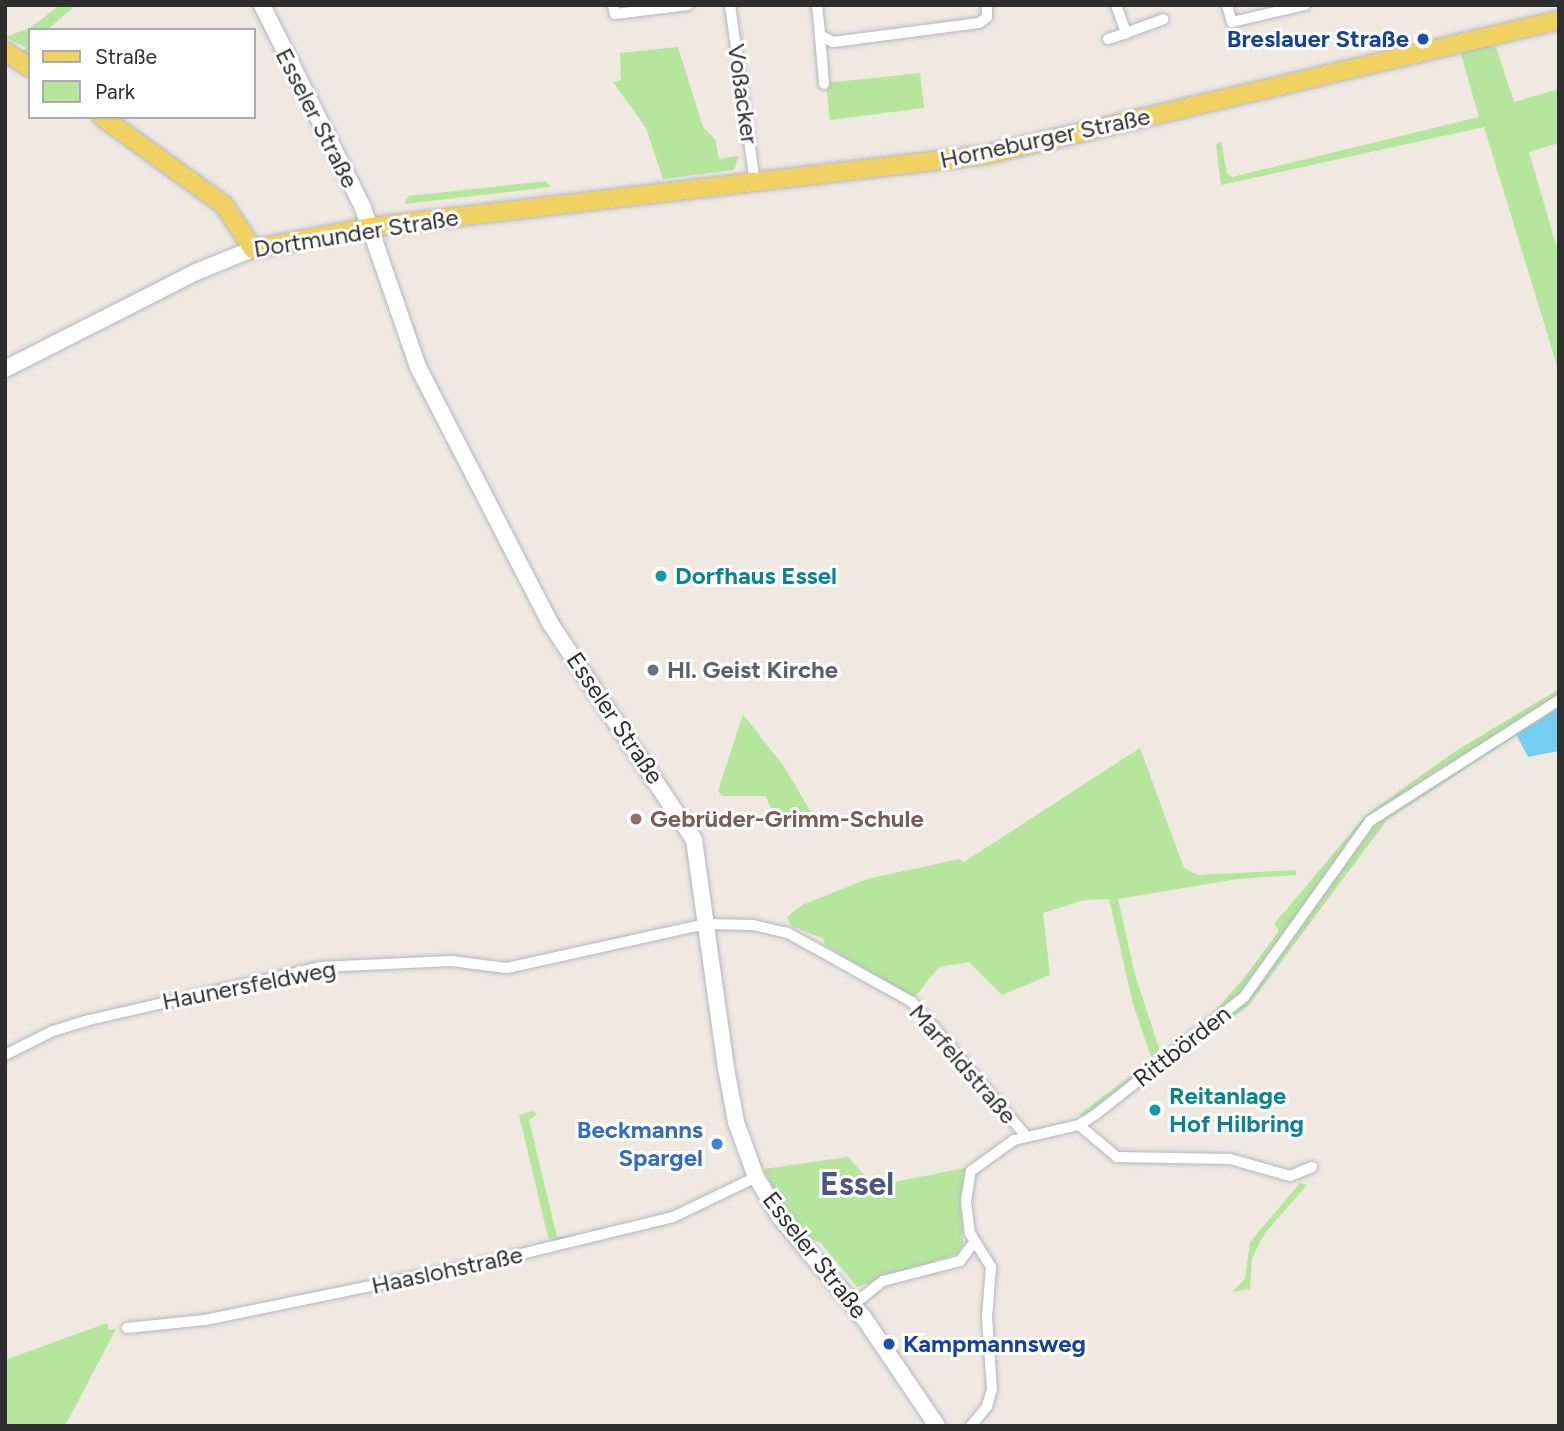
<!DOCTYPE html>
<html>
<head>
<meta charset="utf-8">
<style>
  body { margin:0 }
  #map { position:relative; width:1564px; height:1431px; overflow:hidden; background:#efe9e1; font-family:Figtree,sans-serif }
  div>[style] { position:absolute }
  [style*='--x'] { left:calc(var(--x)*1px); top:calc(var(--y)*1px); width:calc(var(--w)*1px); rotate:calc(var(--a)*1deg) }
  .green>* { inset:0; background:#b6e59e }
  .water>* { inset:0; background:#75cff0 }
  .roads { filter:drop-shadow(0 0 2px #b4b7c1) drop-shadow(0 0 2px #b4b7c1) }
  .minor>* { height:10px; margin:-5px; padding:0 5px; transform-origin:5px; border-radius:5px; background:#fff }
  .secondary>* { height:16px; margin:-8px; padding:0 8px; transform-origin:8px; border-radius:8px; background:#fff }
  .primary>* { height:18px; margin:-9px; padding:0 9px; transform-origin:9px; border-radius:9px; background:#f2d163 }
  .dots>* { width:19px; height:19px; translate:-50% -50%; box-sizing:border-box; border:4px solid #fff; border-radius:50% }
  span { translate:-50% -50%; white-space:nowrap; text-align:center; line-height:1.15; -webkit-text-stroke:6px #fff; paint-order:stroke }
  .transit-label { font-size:24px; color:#164399; font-weight:700 }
  .right { translate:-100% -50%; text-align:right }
  .left { translate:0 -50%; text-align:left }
  .street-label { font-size:24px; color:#2e2e2e }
  .culture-label { font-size:24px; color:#0d838f; font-weight:700 }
  .worship-label { font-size:24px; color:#5b616d; font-weight:700 }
  .education-label { font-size:24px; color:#785e54; font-weight:700 }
  .shop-label { font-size:24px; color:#366cbe; font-weight:700 }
  .district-label { font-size:32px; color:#4d5680; font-weight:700 }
  .frame { position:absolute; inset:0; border:7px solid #2e2e2e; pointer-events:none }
  .legend { position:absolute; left:28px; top:28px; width:228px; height:91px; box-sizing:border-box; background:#fff; border:2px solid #ababab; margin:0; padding:9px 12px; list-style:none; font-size:21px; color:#2e2e2e }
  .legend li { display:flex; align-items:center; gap:14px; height:35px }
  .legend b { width:35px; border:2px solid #ababab }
</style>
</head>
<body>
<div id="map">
  <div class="green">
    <i style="clip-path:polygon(60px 5px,76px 5px,47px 30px,30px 30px,30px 58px,21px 52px,27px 48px,5px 37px,30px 28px)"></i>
    <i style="clip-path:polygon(1487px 45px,1496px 47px,1514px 102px,1559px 89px,1559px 143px,1529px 152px,1559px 255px,1559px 372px,1484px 127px,1221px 185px,1216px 145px,1221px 141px,1227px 173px,1232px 177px,1479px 117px,1460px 51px)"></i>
    <i style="clip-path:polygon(678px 47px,703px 127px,715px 139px,719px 159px,739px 156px,734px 170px,663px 179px,646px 128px,613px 82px,621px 80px,620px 53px)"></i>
    <i style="clip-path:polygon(920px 73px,924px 108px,830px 120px,826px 83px)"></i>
    <i style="clip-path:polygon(546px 181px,550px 187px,404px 204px,409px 196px)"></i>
    <i style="clip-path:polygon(1559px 689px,1559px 708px,1387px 820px,1248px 1006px,1087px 1125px,1080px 1114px,1152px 1060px,1133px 1004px,1109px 899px,1084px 900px,1043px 913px,1050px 975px,1002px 995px,969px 962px,939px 967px,914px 998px,825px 945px,824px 939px,791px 926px,787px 917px,802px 905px,867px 879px,959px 859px,964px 862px,1140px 748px,1184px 868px,1198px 875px,1296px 870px,1296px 875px,1237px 879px,1118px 899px,1135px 975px,1161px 1054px,1205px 1022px,1244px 978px,1279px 931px,1274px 924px,1366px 815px,1454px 752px)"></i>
    <i style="clip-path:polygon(743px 714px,785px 768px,812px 814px,762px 816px,771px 808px,766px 796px,722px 796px,718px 791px)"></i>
    <i style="clip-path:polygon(533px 1111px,537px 1114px,529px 1120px,557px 1237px,589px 1234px,555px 1242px,548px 1237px,519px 1115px)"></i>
    <i style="clip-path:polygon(848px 1157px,874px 1186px,970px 1167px,961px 1200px,963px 1244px,959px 1253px,857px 1287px,820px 1242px,808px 1239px,776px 1196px,764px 1169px)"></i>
    <i style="clip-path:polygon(1300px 1183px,1307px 1185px,1265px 1233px,1252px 1258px,1250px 1289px,1232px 1292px,1245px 1279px,1250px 1242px)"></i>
    <i style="clip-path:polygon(107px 1323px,109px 1330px,116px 1329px,65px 1426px,5px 1425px,5px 1360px)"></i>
  </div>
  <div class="water">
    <i style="clip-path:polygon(1559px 708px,1559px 751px,1528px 757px,1516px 734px)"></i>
  </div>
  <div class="roads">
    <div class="minor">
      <i style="--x:613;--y:5;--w:9;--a:77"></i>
      <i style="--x:615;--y:14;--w:74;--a:-7"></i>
      <i style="--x:730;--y:5;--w:180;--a:82"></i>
      <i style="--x:817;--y:5;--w:30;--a:84"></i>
      <i style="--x:820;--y:35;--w:15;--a:28"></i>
      <i style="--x:833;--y:42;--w:147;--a:-7.4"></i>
      <i style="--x:979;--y:23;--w:10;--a:-37"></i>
      <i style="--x:987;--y:17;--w:12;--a:-90"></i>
      <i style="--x:1116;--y:5;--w:30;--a:70"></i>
      <i style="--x:1126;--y:33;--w:40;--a:-20.2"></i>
      <i style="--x:1227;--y:5;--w:18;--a:74"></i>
      <i style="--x:1232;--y:22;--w:75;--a:-13.1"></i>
      <i style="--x:820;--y:35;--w:49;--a:85.3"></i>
      <i style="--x:1108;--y:39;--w:19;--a:-18"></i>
      <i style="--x:5;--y:1055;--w:54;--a:-26.6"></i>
      <i style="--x:53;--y:1031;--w:38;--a:-17"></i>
      <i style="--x:89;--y:1020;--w:237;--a:-12.9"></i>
      <i style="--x:320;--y:967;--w:131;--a:-2.6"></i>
      <i style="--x:451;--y:961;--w:56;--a:7.1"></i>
      <i style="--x:507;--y:968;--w:204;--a:-12.5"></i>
      <i style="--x:706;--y:924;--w:47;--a:1.2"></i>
      <i style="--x:753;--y:925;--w:36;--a:13"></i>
      <i style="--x:788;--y:933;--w:142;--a:29.1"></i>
      <i style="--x:912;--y:1002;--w:175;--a:49.6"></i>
      <i style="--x:1079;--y:1125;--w:50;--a:40.1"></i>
      <i style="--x:1117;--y:1157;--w:113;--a:1"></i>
      <i style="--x:1230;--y:1159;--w:62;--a:15.8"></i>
      <i style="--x:1290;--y:1176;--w:24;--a:-22"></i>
      <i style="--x:853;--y:1305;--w:38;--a:-39"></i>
      <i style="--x:883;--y:1281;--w:80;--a:-14.6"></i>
      <i style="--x:960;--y:1261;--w:20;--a:-53"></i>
      <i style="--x:127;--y:1328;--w:78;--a:-5.9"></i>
      <i style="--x:205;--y:1320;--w:302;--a:-11.6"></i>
      <i style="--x:501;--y:1259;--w:177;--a:-13.7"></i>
      <i style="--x:673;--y:1217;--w:92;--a:-25.7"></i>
      <i style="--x:971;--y:1426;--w:26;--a:-51"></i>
      <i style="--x:987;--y:1406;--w:17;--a:-73"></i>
      <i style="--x:992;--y:1390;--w:73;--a:-93.9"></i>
      <i style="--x:987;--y:1317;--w:50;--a:-85.4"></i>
      <i style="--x:991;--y:1267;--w:39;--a:-122"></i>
      <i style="--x:970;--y:1234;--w:33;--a:-97"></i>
      <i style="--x:966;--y:1201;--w:30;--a:-81"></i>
      <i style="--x:971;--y:1171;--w:53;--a:-35.8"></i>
      <i style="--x:1014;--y:1140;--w:67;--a:-13"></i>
      <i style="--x:1079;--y:1125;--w:20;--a:-33"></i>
      <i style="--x:1096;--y:1114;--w:189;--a:-38.3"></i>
      <i style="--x:1244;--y:997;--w:216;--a:-54.4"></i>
      <i style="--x:1370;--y:821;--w:224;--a:-32.6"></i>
    </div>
    <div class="secondary">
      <i style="--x:262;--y:5;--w:227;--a:63.5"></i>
      <i style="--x:363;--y:208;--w:168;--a:70.9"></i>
      <i style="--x:418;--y:367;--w:288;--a:62.7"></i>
      <i style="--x:550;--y:623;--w:260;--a:56.4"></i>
      <i style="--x:694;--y:840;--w:230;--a:82"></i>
      <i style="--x:726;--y:1068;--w:55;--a:79.5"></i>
      <i style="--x:736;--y:1122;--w:59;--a:70"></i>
      <i style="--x:756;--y:1177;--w:47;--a:59"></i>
      <i style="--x:780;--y:1217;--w:131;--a:50.3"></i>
      <i style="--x:864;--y:1318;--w:130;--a:55.9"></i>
      <i style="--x:5;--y:369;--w:214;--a:-26.9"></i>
      <i style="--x:196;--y:272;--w:61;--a:-22"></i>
    </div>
    <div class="primary">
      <i style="--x:5;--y:51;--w:30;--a:34"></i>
      <i style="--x:102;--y:117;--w:150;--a:35.8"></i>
      <i style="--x:224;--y:205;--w:53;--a:56.6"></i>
      <i style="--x:253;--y:249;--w:119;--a:-10.6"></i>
      <i style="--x:370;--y:227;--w:619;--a:-6.68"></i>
      <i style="--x:985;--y:155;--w:590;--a:-13.23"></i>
    </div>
  </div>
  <div class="dots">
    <i style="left:1423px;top:39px;background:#1a4fb4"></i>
    <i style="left:661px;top:576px;background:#0f9aa8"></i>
    <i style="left:653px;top:670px;background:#6b7280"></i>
    <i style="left:636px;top:819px;background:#8d6e63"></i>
    <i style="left:1155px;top:1110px;background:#0f9aa8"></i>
    <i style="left:717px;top:1144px;background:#3f7fe0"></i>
    <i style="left:889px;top:1344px;background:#1a4fb4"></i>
  </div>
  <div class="transit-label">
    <span class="right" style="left:1409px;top:39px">Breslauer Straße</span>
    <span class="left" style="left:903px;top:1344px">Kampmannsweg</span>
  </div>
  <div class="street-label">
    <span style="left:743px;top:94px;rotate:82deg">Voßacker</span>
    <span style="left:317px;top:118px;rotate:63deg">Esseler Straße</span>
    <span style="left:1045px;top:138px;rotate:-12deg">Horneburger Straße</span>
    <span style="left:356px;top:233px;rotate:-9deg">Dortmunder Straße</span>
    <span style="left:615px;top:718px;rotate:56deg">Esseler Straße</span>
    <span style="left:249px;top:985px;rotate:-11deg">Haunersfeldweg</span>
    <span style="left:1182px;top:1046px;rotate:-38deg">Rittbörden</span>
    <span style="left:963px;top:1064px;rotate:49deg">Marfeldstraße</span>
    <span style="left:815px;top:1255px;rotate:52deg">Esseler Straße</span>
    <span style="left:447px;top:1270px;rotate:-12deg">Haaslohstraße</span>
  </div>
  <div class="culture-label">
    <span class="left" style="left:675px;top:576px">Dorfhaus Essel</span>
    <span class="left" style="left:1169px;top:1110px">Reitanlage<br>Hof Hilbring</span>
  </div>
  <div class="worship-label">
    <span class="left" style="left:667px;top:670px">Hl. Geist Kirche</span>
  </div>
  <div class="education-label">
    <span class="left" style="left:650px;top:819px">Gebrüder-Grimm-Schule</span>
  </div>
  <div class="shop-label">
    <span class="right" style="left:703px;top:1144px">Beckmanns<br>Spargel</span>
  </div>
  <div class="district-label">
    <span style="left:857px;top:1184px">Essel</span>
  </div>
  <div class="frame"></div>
  <ul class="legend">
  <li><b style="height:9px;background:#f2d163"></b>Straße</li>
  <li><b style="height:19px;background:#b6e59e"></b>Park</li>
  </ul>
</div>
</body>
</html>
